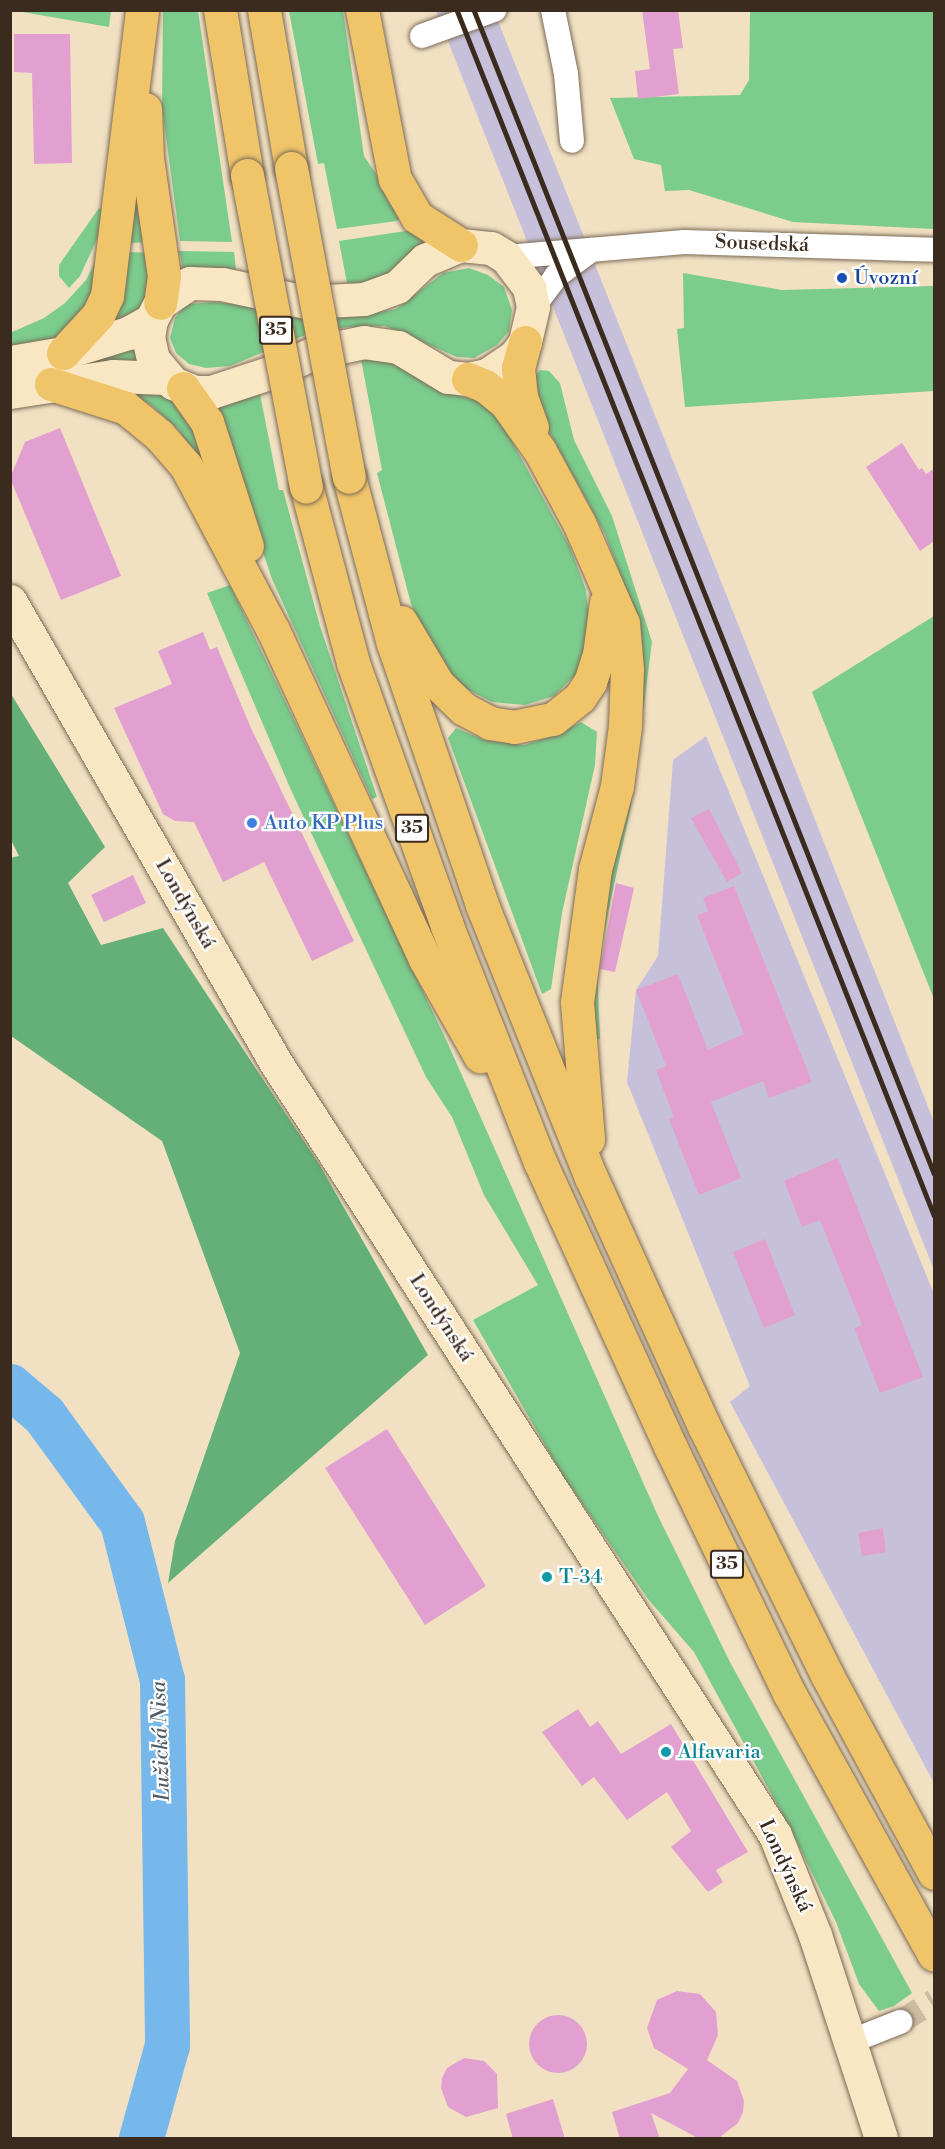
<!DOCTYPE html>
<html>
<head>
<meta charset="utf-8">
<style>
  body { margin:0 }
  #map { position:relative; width:945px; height:2149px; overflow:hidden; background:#f1e1c2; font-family:"Libre Bodoni",serif }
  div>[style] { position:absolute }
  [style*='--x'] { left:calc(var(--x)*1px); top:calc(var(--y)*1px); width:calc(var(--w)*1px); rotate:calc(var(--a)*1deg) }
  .industrial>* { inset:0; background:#c6c0da }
  .green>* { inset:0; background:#7bcc8d }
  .forest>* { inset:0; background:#64b078 }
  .river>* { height:45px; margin:-22.5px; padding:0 22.5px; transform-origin:22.5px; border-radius:22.5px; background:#76b8eb }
  .building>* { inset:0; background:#e2a0d0 }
  .round { border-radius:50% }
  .street-tunnel>* { height:24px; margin-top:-12px; transform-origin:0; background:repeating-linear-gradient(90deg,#cdbca1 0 24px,transparent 0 36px) }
  .roads { filter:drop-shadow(0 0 2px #7b6a57) drop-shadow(0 0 2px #7b6a57) }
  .street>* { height:24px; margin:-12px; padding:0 12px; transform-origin:12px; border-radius:12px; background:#fff }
  .secondary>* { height:33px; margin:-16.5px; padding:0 16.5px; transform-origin:16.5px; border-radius:16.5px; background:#f9e7c3 }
  .highway>* { height:33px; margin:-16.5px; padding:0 16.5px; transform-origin:16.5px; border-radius:16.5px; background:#f0c469 }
  .rail>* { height:4.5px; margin:-2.25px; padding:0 2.25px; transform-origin:2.25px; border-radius:2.25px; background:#3b2a1e }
  .bridges { filter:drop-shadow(0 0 2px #7b6a57) drop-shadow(0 0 2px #7b6a57) }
  .highway-bridge>* { height:33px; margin:-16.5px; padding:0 16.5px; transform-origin:16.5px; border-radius:16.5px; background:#f0c469 }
  .dots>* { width:16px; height:16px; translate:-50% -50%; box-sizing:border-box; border:3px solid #fff; border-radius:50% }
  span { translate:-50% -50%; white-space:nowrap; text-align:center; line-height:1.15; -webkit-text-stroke:4.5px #fff; paint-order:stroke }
  .shield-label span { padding:2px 4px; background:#fff; border:2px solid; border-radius:4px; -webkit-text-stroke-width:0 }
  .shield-label { font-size:18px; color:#3b2a1e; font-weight:700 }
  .street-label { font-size:20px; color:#3b2a1e }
  .transit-label { font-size:20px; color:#164399 }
  .left { translate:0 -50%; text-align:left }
  .shop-label { font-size:20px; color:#366cbe }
  .culture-label { font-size:20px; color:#0d838f }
  .water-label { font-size:21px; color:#505c66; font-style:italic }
  .frame { position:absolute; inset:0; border:12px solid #3b2a1e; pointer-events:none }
</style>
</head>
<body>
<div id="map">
  <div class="industrial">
    <i style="clip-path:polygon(436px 11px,494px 11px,740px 629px,934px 1122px,934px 1270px)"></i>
    <i style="clip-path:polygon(706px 736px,934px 1294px,934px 1783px,730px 1402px,750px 1386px,627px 1082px,636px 990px,658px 956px,673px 760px)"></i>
  </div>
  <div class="green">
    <i style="clip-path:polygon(11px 10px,111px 10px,111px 11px,109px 27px)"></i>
    <i style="clip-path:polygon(163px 11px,198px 11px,232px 242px,180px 241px,162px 107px)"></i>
    <i style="clip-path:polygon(289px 11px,343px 11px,364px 156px,404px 215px,397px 221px,337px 229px,324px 163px,318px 164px)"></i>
    <i style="clip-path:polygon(750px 11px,934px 11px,934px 229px,793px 222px,689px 190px,665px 191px,661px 165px,634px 159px,610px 98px,740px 95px,749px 80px)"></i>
    <i style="clip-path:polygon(142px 190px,152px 242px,128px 243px,134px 191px)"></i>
    <i style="clip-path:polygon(99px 208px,107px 211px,99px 235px,80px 276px,69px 288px,59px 276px,59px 265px)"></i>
    <i style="clip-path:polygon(412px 226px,431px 242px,396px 273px,348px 288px,339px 241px,406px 231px)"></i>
    <i style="clip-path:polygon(103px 247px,92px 307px,55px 341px,11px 353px,10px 333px,44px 318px,65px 303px,86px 280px)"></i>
    <i style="clip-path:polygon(179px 251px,234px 252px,237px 277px,183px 268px)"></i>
    <i style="clip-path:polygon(128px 252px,154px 253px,145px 310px,110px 326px)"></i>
    <i style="clip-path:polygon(469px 268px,488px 275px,504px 287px,512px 310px,509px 331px,497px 345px,474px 358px,457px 357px,385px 326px,349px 327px,315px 331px,230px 366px,206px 368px,189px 364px,176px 353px,170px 338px,175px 318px,187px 304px,216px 302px,295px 313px,363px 315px,396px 309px,443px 273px)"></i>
    <i style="clip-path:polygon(683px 273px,782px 290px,934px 286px,934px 391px,685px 407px,677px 329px,684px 328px)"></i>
    <i style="clip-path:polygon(141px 345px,148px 366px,37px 367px)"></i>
    <i style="clip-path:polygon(360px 354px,398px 362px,437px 390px,486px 403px,502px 423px,570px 547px,586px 590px,590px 630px,578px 672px,554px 696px,525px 705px,492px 702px,463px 687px,437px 659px,411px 604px,377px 473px,382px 470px)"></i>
    <i style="clip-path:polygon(540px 370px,549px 371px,560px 383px,574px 440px,612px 516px,652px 642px,631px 806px,597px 964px,600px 1039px,586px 1042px,631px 621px,620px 574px,605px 534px,534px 404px,533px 377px)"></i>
    <i style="clip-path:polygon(258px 384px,279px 490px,283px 490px,320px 626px,377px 797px,372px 799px,272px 579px,213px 404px)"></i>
    <i style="clip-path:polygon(121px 388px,169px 393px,198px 425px,207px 459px,199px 463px,179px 430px,151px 405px)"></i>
    <i style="clip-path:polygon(230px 585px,448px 1044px,658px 1516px,731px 1664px,912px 1993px,894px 2006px,879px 2011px,859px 1984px,836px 1922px,791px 1830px,694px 1652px,648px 1599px,561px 1473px,473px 1320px,538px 1285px,484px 1195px,452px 1117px,426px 1077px,291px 790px,207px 593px)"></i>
    <i style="clip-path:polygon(934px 616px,934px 999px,812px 692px)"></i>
    <i style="clip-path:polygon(581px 722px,597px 732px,595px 765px,562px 913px,551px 989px,542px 994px,448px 738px,456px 728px,484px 740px,524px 745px,556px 735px)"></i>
  </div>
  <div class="forest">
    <i style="clip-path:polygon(11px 694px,105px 847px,68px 883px,101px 945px,163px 928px,319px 1164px,428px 1355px,168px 1583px,175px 1541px,240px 1353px,162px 1141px,11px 1036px,10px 858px,19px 856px,11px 840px)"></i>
  </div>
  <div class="river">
    <i style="--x:10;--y:1386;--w:45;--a:40.5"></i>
    <i style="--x:44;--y:1415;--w:132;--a:53.9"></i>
    <i style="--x:122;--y:1522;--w:163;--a:75.8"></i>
    <i style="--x:162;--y:1680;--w:365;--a:89.2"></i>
    <i style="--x:167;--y:2045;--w:97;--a:105.6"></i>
  </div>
  <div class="building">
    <i style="clip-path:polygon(642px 10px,678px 10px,683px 48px,673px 49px,679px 94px,638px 99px,635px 71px,650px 69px)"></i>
    <i style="clip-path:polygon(14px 34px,70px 34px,72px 163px,34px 164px,32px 73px,14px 72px)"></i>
    <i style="clip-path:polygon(60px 428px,121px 576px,61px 600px,10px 478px,25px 442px)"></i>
    <i style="clip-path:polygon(902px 443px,919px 470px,922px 468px,926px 474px,934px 469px,934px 541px,920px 551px,866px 467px)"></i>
    <i style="clip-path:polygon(203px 632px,210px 650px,217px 647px,251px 728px,354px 941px,312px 961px,264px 862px,223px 882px,194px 822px,175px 821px,163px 814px,114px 708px,172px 684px,158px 651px)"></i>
    <i style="clip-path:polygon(709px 809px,742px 873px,727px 882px,691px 818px)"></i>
    <i style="clip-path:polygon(133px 875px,146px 903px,104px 922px,91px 895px)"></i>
    <i style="clip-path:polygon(616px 883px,634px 888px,615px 972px,600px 969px)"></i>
    <i style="clip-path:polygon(734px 886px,812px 1082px,769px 1098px,763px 1081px,711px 1102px,741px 1178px,699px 1195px,669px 1119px,674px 1117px,656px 1070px,666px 1066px,636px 990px,678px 974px,708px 1050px,744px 1034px,697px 915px,708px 911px,703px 898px)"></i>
    <i style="clip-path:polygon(838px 1158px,923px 1377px,880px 1393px,854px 1328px,862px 1325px,820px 1220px,802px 1227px,784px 1181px)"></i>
    <i style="clip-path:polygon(765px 1239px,795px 1315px,764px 1328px,733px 1252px)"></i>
    <i style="clip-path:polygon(387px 1429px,486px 1586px,425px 1625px,325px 1468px)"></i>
    <i style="clip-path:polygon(883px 1528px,886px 1552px,862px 1556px,858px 1533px)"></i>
    <i style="clip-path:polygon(578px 1709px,590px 1727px,598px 1721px,621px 1754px,671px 1724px,748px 1852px,716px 1870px,723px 1882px,708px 1892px,671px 1847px,691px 1831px,667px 1792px,627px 1820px,594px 1777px,582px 1786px,542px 1732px)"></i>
    <i style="clip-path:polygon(677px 1991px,700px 1994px,716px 2012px,718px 2035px,707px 2060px,737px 2081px,744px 2101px,743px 2112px,738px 2123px,720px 2137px,696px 2137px,651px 2113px,660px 2139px,620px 2139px,612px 2112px,670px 2093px,688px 2069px,654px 2048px,647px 2028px,657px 2000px)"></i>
    <i class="round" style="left:529px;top:2015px;width:58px;height:58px"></i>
    <i style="clip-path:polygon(464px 2058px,484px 2061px,497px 2074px,498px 2108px,466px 2117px,448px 2107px,441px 2088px,442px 2078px,447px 2068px)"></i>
    <i style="clip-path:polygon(553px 2099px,565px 2139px,513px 2139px,506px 2114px)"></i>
  </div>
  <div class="street-tunnel">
    <i style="--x:900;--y:2022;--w:40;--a:-32"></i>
  </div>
  <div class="roads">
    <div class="street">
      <i style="--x:553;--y:10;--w:65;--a:78.5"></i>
      <i style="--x:566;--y:74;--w:67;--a:84.9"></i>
      <i style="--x:422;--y:36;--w:77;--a:-19.9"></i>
      <i style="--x:506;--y:257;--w:179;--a:-4.8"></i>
      <i style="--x:684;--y:242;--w:250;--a:1.8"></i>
      <i style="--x:533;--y:307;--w:39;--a:-53"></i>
      <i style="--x:556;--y:276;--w:44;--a:-36.6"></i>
      <i style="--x:852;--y:2041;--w:52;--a:-21.6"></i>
    </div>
    <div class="secondary">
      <i style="--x:461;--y:245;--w:30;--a:6"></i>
      <i style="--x:491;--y:248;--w:17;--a:31"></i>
      <i style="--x:506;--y:257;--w:39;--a:53"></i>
      <i style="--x:529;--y:288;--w:19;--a:78"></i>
      <i style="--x:533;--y:307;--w:36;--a:103"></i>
      <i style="--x:525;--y:342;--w:17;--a:126"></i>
      <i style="--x:515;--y:356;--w:34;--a:146"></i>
      <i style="--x:487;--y:375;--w:19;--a:168"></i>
      <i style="--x:468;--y:379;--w:20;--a:-174"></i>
      <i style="--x:448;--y:377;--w:58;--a:-149"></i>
      <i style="--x:398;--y:347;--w:34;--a:-172"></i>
      <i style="--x:364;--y:342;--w:49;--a:168.2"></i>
      <i style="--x:316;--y:352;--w:48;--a:155.6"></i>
      <i style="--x:272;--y:372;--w:64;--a:161.8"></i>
      <i style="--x:211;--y:392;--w:16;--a:180"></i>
      <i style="--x:195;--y:392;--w:24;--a:-158"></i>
      <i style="--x:173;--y:383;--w:31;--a:-130"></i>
      <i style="--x:153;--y:359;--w:22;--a:-103"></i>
      <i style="--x:148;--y:338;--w:18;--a:-81"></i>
      <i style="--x:151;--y:320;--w:19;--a:-62"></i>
      <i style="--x:160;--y:303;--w:36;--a:-34"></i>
      <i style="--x:190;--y:283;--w:32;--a:2"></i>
      <i style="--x:222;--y:284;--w:86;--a:12.1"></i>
      <i style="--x:306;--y:302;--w:58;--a:-3"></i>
      <i style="--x:364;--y:299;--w:35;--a:-20"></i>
      <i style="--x:397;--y:287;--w:39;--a:-44"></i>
      <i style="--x:425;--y:260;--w:39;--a:-23"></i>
      <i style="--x:10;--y:362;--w:54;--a:-9.6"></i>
      <i style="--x:63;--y:353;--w:68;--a:-17.1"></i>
      <i style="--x:128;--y:333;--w:26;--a:-29"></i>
      <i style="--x:10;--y:392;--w:104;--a:-8.8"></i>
      <i style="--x:113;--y:376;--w:53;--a:2.2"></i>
      <i style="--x:10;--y:601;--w:533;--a:60.07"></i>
      <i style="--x:276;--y:1063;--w:919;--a:57.12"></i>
      <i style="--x:775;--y:1835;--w:108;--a:68.2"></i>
      <i style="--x:815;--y:1935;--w:213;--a:72"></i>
    </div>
    <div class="highway">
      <i style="--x:220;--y:10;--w:167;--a:80.7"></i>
      <i style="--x:264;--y:10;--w:160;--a:80.3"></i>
      <i style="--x:362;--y:10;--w:172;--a:79"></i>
      <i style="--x:395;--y:179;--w:44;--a:59.9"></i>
      <i style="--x:417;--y:217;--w:52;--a:32.5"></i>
      <i style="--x:145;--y:109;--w:49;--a:87.7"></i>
      <i style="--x:147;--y:158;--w:119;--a:81.8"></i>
      <i style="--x:164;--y:276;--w:27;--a:98"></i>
      <i style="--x:525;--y:342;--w:27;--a:105"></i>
      <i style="--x:518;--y:368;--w:29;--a:84"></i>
      <i style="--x:521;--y:397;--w:32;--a:70"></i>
      <i style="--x:63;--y:353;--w:52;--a:-47.4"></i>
      <i style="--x:98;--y:315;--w:21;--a:-65"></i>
      <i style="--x:107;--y:296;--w:288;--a:-83"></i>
      <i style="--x:468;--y:379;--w:18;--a:22"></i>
      <i style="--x:485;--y:386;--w:26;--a:39"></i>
      <i style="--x:505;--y:402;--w:60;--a:54.5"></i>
      <i style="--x:540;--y:451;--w:82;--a:61.6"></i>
      <i style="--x:579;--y:523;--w:109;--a:66.3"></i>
      <i style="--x:623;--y:623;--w:46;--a:85"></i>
      <i style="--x:627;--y:669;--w:57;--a:92"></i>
      <i style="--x:625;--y:726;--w:61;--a:97.6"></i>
      <i style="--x:617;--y:786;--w:86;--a:104.8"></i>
      <i style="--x:595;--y:869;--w:134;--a:97.7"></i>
      <i style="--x:577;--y:1002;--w:138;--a:85.4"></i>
      <i style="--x:51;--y:384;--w:79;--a:17.7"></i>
      <i style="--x:126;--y:408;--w:43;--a:39.3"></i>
      <i style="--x:159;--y:435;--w:41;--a:48.9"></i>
      <i style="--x:186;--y:466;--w:186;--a:62.1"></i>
      <i style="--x:273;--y:630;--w:362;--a:65.2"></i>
      <i style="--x:425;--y:959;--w:112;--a:60.4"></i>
      <i style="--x:183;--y:388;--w:42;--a:54.8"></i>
      <i style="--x:207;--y:422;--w:130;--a:72.1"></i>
      <i style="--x:349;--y:477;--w:172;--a:75.2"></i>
      <i style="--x:393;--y:643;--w:277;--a:71.2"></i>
      <i style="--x:482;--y:905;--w:293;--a:68.2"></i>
      <i style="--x:591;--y:1177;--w:273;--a:65.6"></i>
      <i style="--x:704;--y:1426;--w:278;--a:63.7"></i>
      <i style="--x:827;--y:1675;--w:225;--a:61.6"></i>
      <i style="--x:306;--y:486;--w:183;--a:75.1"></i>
      <i style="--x:353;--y:663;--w:279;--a:70.3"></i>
      <i style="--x:447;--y:926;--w:254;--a:68.5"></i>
      <i style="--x:540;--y:1162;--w:315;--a:65.4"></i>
      <i style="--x:671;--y:1448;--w:272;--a:64.3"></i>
      <i style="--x:789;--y:1693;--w:299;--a:61"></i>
      <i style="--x:401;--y:622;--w:72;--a:59.2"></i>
      <i style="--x:438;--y:684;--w:36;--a:44"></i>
      <i style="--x:464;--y:709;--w:30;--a:28"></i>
      <i style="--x:490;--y:723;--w:24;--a:9"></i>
      <i style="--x:514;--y:727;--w:40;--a:-12"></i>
      <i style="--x:553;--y:719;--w:35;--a:-39"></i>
      <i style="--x:580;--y:697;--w:18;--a:-56"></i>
      <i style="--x:590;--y:682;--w:28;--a:-72"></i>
      <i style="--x:599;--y:655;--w:53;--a:-82.5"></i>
    </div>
  </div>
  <div class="rail">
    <i style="--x:457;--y:10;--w:1296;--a:68.4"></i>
    <i style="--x:474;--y:10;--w:1251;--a:68.42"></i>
  </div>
  <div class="bridges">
    <div class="highway-bridge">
      <i style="--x:291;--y:168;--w:314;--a:79.4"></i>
      <i style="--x:247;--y:175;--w:317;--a:79.3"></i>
    </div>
  </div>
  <div class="dots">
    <i style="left:842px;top:278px;background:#1a4fb4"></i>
    <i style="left:252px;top:823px;background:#3f7fe0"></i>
    <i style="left:547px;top:1577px;background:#0f9aa8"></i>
    <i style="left:666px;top:1752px;background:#0f9aa8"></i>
  </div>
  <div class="shield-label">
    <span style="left:276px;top:330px">35</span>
    <span style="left:412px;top:828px">35</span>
    <span style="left:727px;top:1564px">35</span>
  </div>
  <div class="street-label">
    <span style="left:762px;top:244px;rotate:2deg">Sousedská</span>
    <span style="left:185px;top:904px;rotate:60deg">Londýnská</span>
    <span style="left:441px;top:1318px;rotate:57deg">Londýnská</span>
    <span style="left:785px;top:1866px;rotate:65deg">Londýnská</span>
  </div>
  <div class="transit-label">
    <span class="left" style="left:854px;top:278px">Úvozní</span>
  </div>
  <div class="shop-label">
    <span class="left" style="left:264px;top:823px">Auto KP Plus</span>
  </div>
  <div class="culture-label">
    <span class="left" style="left:559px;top:1577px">T-34</span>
    <span class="left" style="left:678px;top:1752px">Alfavaria</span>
  </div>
  <div class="water-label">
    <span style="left:161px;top:1741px;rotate:-92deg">Lužická Nisa</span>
  </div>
  <div class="frame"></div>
</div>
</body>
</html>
